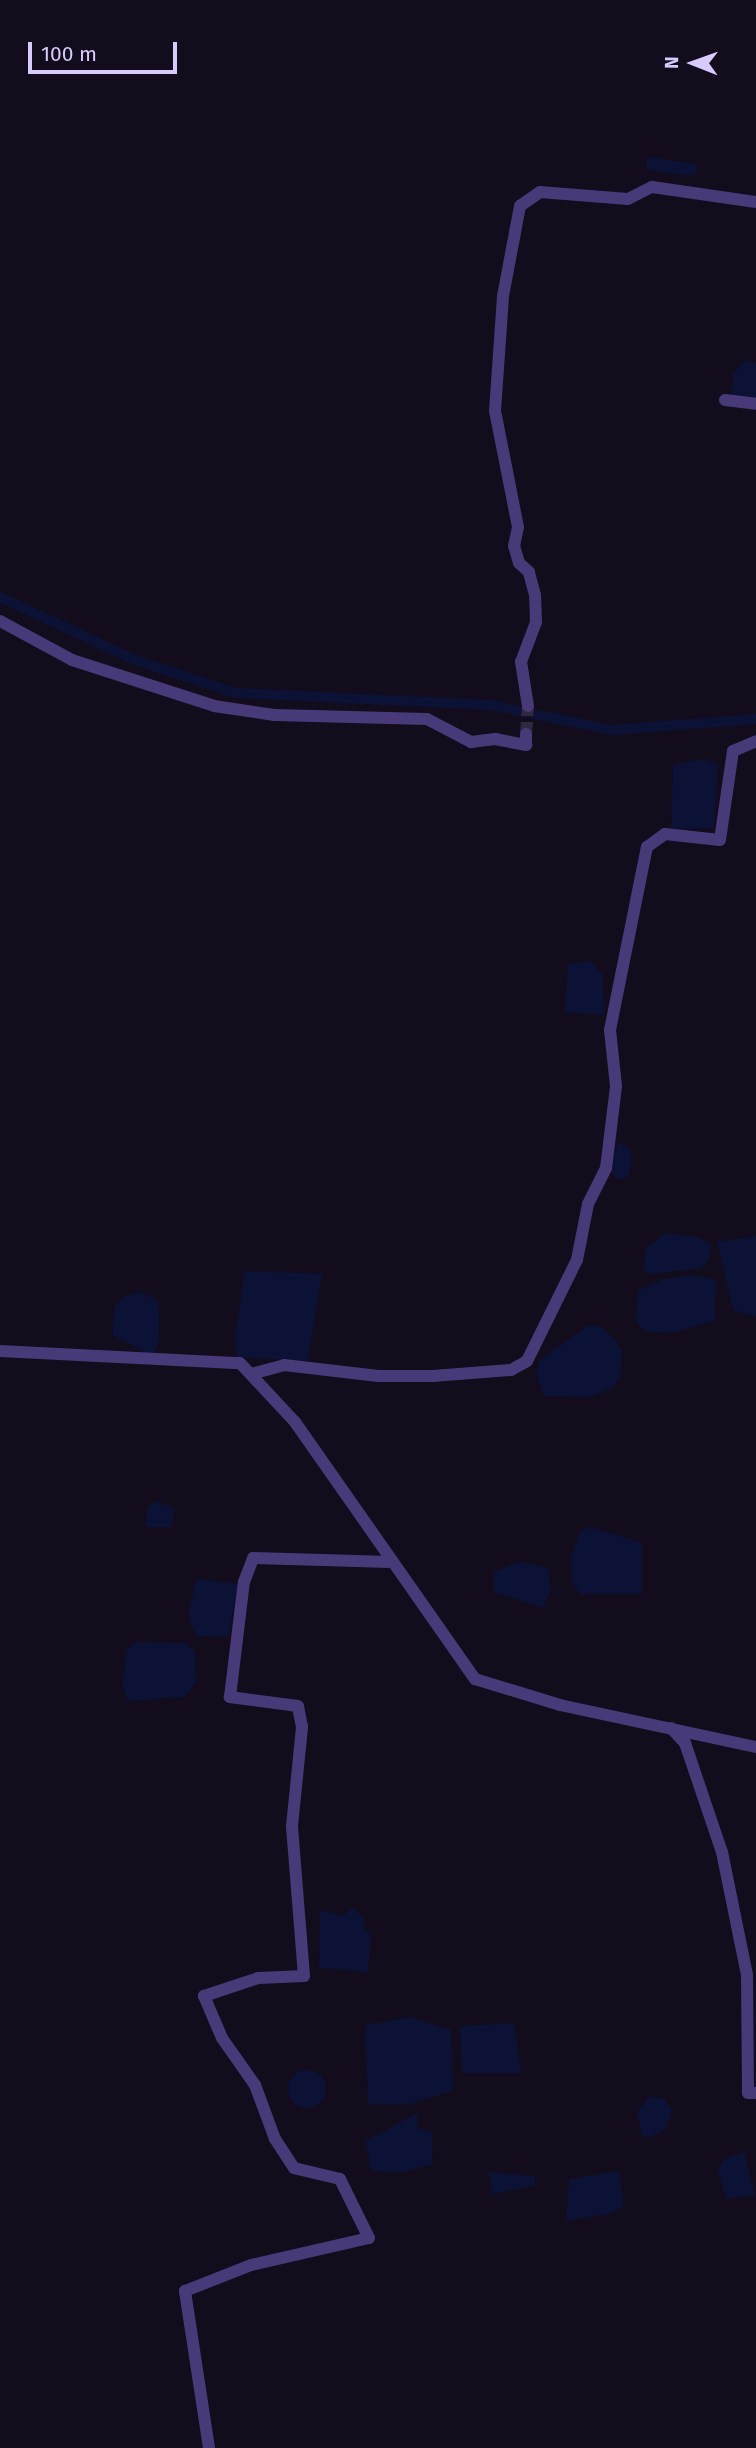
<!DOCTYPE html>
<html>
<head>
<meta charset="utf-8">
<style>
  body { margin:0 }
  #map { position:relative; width:756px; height:2448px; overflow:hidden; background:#120c1c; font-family:"Fira Sans",sans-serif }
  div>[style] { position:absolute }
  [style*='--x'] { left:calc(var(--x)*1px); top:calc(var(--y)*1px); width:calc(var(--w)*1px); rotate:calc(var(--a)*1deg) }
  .water>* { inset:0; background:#0b1236 }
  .round { border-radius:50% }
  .canal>* { height:10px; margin:-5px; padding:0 5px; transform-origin:5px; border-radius:5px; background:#0b1236 }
  .minor-tunnel>* { height:12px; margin-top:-6px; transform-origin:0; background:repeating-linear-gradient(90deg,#30283e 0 12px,transparent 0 18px) }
  .minor>* { height:12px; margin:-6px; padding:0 6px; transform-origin:6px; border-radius:6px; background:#483979 }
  span { translate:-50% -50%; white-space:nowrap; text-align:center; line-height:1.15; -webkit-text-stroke:6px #120c1c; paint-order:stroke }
  .north { position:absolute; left:658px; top:28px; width:70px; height:70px; -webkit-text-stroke:5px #120c1c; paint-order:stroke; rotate:271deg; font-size:19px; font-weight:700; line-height:28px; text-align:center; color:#d9cafc }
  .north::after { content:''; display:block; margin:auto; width:24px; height:32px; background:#d9cafc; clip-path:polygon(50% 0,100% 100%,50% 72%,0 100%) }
  .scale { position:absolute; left:28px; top:42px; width:149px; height:32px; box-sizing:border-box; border:4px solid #d9cafc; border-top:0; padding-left:9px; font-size:21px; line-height:24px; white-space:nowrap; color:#d9cafc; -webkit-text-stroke:5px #120c1c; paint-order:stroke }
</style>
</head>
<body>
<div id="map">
  <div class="water">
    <i style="clip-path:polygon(647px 157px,697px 164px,695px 176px,647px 170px)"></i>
    <i style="clip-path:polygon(744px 361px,756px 363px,756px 400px,731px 397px,733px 374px)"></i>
    <i style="clip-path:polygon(703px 759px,718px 764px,714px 828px,671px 829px,673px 765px)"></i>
    <i style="clip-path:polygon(590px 961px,603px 975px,604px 1015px,565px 1012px,568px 964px)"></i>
    <i style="clip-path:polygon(619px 1143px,629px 1147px,632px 1162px,629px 1174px,620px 1180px,613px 1175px,611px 1162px,611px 1153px)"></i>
    <i style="clip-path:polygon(665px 1233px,699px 1237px,711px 1245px,709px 1259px,702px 1268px,652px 1274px,643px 1271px,646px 1248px)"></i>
    <i style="clip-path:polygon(756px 1236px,756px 1316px,733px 1310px,717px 1242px)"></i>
    <i style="clip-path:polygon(245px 1271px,322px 1274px,308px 1361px,237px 1357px,235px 1337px)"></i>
    <i style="clip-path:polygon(694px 1275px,716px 1280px,715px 1321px,670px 1333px,644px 1331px,636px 1321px,638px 1291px,663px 1279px)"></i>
    <i style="clip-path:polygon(139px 1292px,157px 1299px,159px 1308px,159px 1341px,154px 1353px,148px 1354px,112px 1335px,115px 1306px,125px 1296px)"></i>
    <i style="clip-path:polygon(587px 1326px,600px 1326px,615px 1340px,622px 1352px,620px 1379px,611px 1389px,588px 1397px,544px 1396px,536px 1374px,539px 1361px)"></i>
    <i style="clip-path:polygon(157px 1501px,174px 1508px,172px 1527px,145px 1527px,148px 1507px)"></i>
    <i style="clip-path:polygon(591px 1527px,642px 1543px,642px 1594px,580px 1594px,572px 1582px,571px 1557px,580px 1531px)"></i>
    <i style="clip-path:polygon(521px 1562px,548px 1568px,551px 1590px,543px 1607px,494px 1593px,494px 1571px)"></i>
    <i style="clip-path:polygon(196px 1579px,238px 1584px,228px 1637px,196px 1636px,188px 1617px)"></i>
    <i style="clip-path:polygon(137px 1642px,185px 1643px,195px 1651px,196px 1683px,184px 1697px,128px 1701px,122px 1686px,127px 1649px)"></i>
    <i style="clip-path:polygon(352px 1908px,364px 1917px,364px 1927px,371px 1936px,368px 1972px,319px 1968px,320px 1910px,343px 1916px)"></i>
    <i style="clip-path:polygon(410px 2017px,451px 2030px,453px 2091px,407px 2105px,368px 2104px,365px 2025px)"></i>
    <i style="clip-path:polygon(514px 2023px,521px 2073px,462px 2073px,460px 2026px)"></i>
    <i class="round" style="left:288px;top:2070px;width:38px;height:38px"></i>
    <i style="clip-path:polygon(648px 2097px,664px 2098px,672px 2111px,665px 2130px,649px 2137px,642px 2135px,637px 2113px)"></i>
    <i style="clip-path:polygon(417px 2113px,418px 2128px,432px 2132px,433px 2164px,405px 2172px,371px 2171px,366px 2141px)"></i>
    <i style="clip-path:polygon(744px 2152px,755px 2195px,726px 2199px,718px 2170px,724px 2159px)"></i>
    <i style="clip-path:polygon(619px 2171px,624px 2205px,612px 2213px,566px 2221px,569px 2179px)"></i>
    <i style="clip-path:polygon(489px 2172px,535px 2176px,535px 2186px,492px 2194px)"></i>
  </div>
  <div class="canal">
    <i style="--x:0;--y:597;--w:149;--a:25"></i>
    <i style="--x:135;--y:660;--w:106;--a:18.1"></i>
    <i style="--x:236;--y:693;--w:255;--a:2.7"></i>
    <i style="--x:491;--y:705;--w:124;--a:11.7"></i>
    <i style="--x:612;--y:730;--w:144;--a:-4.4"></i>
  </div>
  <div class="minor-tunnel">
    <i style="--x:526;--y:734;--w:28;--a:-86"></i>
  </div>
  <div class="minor">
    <i style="--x:725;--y:400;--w:31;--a:7"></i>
    <i style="--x:0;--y:621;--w:82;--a:28.4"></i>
    <i style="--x:72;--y:660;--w:149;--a:17.9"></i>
    <i style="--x:214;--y:706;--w:61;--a:8.5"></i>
    <i style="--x:274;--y:715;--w:153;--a:1.5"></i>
    <i style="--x:427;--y:719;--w:50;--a:27.6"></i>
    <i style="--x:471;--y:742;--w:24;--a:-7"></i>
    <i style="--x:495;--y:739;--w:32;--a:11"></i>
    <i style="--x:526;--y:745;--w:11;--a:-90"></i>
    <i style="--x:528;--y:706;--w:45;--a:-99"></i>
    <i style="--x:521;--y:662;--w:43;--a:-69.4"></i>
    <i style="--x:536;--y:622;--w:27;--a:-92"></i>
    <i style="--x:535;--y:595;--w:24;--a:-105"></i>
    <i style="--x:529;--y:572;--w:13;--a:-138"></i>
    <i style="--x:519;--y:563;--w:18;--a:-106"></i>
    <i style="--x:514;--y:546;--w:19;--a:-78"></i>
    <i style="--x:518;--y:527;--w:118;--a:-101.2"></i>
    <i style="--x:495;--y:411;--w:115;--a:-86"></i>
    <i style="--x:503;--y:296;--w:92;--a:-79.3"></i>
    <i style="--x:520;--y:206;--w:24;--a:-35"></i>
    <i style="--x:540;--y:192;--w:88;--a:4.5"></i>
    <i style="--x:628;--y:199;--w:27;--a:-27"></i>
    <i style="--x:652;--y:187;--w:105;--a:8.2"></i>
    <i style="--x:0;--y:1351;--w:240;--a:2.9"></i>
    <i style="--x:240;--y:1363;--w:81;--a:47"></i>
    <i style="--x:295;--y:1422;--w:314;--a:55"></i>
    <i style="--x:475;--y:1679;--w:89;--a:17"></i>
    <i style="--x:560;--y:1705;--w:200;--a:12.1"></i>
    <i style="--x:251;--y:1374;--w:34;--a:-15"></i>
    <i style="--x:284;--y:1365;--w:95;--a:6.7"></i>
    <i style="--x:378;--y:1376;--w:55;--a:0"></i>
    <i style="--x:433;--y:1376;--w:78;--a:-4.4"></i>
    <i style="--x:511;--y:1370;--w:18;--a:-29"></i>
    <i style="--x:527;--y:1361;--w:113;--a:-63.7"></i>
    <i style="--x:577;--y:1260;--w:57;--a:-78.9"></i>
    <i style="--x:588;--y:1204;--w:40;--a:-63.4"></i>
    <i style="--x:606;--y:1168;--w:83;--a:-83"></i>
    <i style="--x:616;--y:1086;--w:56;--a:-96.1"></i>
    <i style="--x:610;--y:1030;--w:187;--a:-78.6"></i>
    <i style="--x:647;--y:847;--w:22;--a:-36"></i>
    <i style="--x:665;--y:834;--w:55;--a:6.2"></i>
    <i style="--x:720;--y:840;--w:90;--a:-81.7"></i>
    <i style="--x:733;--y:751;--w:25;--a:-23"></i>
    <i style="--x:671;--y:1728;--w:21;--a:47"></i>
    <i style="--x:685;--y:1743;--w:115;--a:71.3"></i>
    <i style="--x:722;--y:1852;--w:126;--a:78.5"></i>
    <i style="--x:747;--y:1975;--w:118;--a:89.5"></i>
    <i style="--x:748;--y:2093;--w:8;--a:0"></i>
    <i style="--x:209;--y:2448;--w:159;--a:-98.7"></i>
    <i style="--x:185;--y:2291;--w:71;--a:-21.5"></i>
    <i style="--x:251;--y:2265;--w:121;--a:-12.9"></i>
    <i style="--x:369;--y:2238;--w:66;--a:-116.2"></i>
    <i style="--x:340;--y:2179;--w:47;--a:-166.6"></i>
    <i style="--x:294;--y:2168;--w:35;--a:-123"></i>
    <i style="--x:275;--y:2139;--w:58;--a:-110.3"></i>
    <i style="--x:255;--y:2085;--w:57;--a:-125.1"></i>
    <i style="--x:222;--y:2038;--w:46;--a:-113.2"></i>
    <i style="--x:204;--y:1996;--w:57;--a:-18.4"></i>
    <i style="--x:258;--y:1978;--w:46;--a:-2.5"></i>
    <i style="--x:304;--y:1976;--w:150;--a:-94.6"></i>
    <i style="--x:292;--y:1826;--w:100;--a:-84.2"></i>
    <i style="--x:302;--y:1727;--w:21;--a:-101"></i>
    <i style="--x:298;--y:1706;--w:69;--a:-172.5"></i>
    <i style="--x:230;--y:1697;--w:116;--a:-83.1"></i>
    <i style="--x:244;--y:1582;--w:26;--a:-69"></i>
    <i style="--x:253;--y:1558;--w:137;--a:1.7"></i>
  </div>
  <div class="north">N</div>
  <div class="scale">100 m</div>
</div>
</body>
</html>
